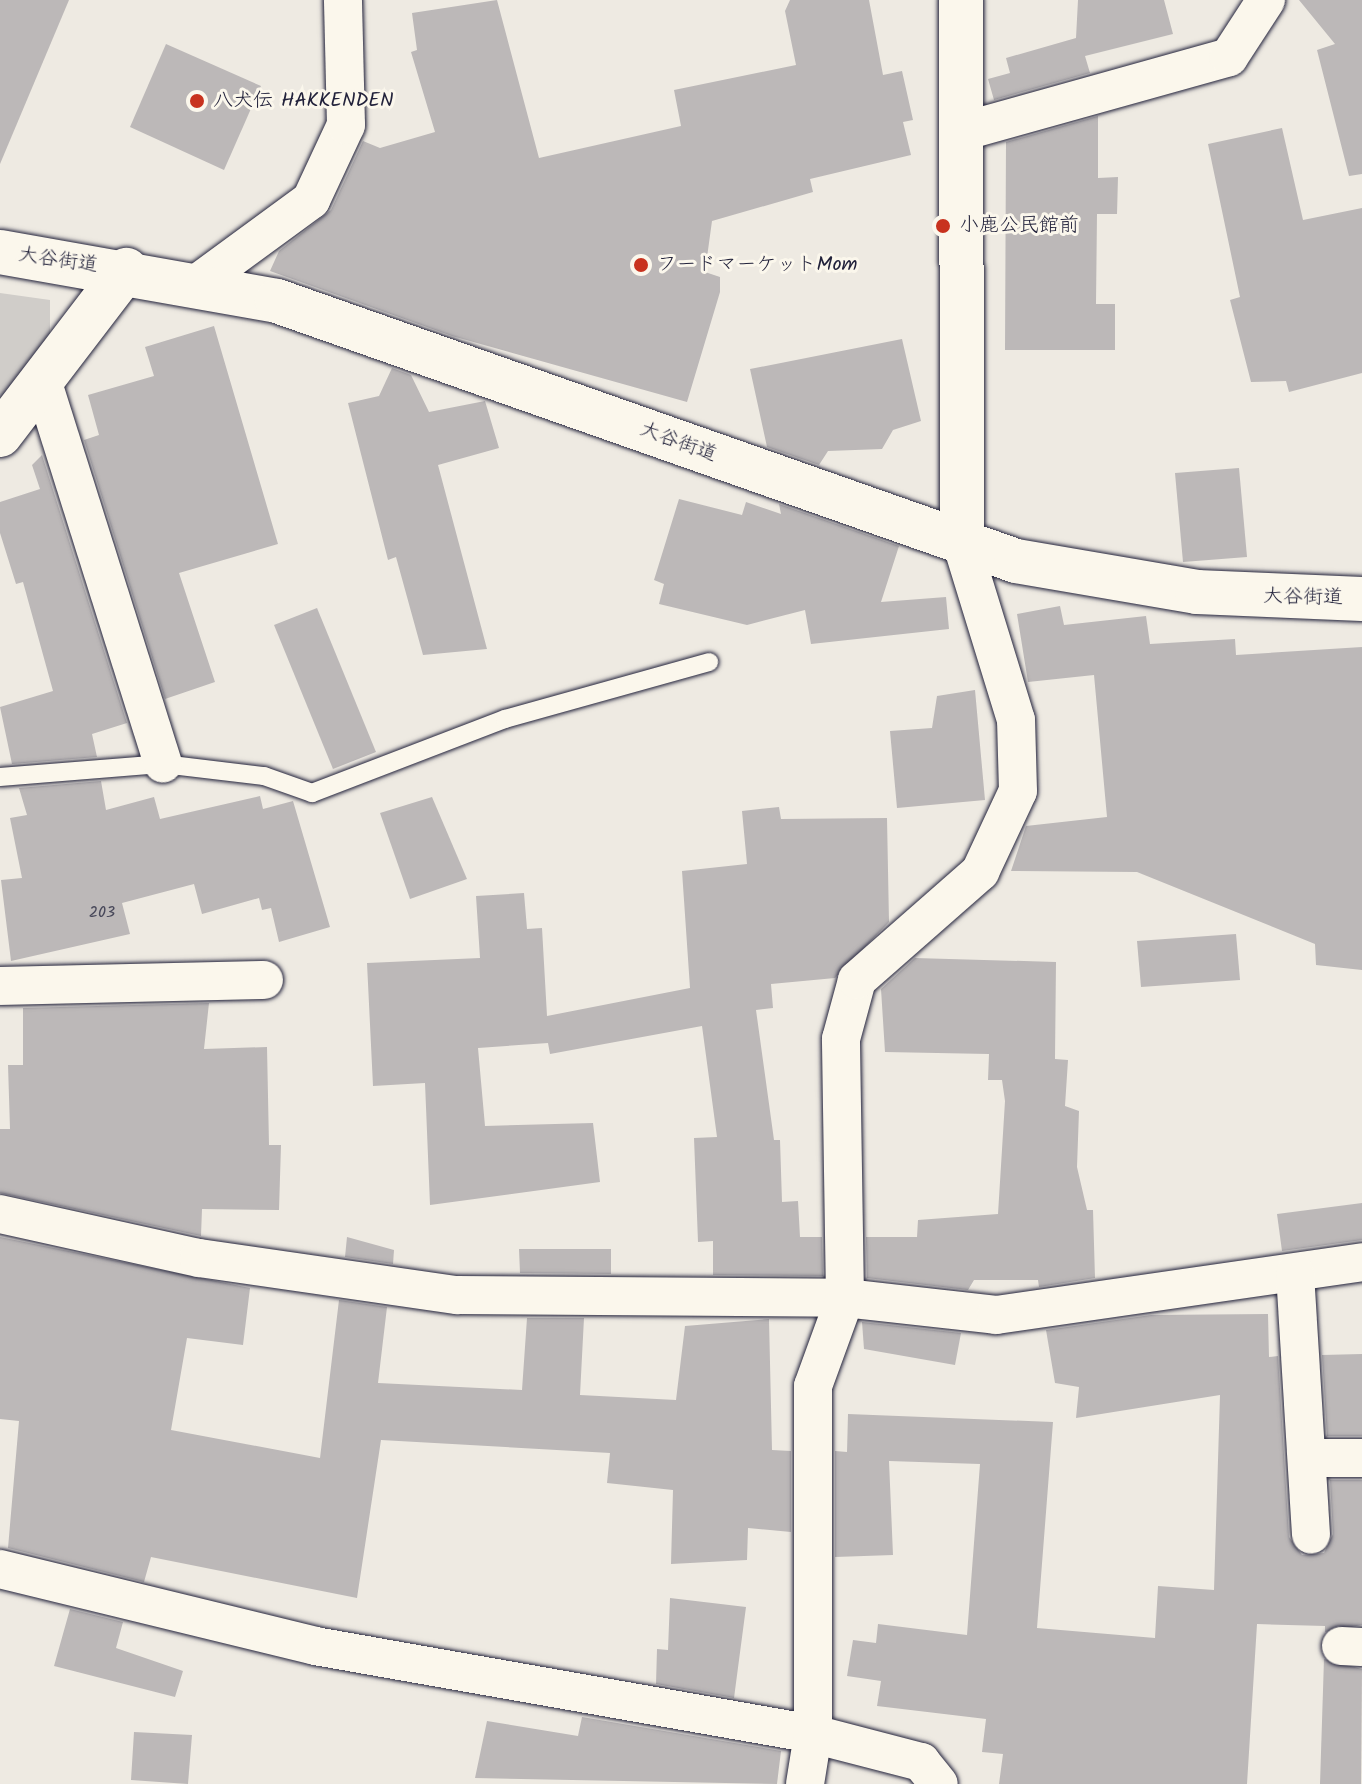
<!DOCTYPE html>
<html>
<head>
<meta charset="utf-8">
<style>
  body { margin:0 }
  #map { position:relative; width:1362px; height:1784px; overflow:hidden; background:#eeeae2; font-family:Kalam,"Klee One",sans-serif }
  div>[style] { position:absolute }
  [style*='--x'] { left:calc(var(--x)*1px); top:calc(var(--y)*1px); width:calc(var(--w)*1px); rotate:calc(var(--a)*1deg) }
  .green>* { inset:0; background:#d0cdc9 }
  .building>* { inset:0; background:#bcb8b8 }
  .roads { filter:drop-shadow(0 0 2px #22223b) drop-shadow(0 0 2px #22223b) }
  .lane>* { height:18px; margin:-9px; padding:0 9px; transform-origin:9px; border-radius:9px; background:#fbf7ec }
  .street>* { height:38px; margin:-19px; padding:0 19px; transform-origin:19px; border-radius:19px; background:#fbf7ec }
  .secondary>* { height:44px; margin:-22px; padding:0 22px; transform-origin:22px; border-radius:22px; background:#fbf7ec }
  .dots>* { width:22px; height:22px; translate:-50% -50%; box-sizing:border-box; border:4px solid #fbf7ec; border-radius:50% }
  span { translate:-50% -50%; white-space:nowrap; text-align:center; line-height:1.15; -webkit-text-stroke:6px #fbf7ec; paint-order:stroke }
  .number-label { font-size:16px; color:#48485a }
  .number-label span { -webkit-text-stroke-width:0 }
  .poi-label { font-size:20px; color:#22223b }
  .left { translate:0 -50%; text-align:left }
  .street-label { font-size:20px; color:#22223b }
</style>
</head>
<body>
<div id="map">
  <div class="green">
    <i style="clip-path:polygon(0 293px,50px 300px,50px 334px,0 400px)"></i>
  </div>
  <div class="building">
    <i style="clip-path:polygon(0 0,69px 0,0 164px)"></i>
    <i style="clip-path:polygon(497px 0,539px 158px,681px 126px,674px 90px,796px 65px,785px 11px,790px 0,869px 0,883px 75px,902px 71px,913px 120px,903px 122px,911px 155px,810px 179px,813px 192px,712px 221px,705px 272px,720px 277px,720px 292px,687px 402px,452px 336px,270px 271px,279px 251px,331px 210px,363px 141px,380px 148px,435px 132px,411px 52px,417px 50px,412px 13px)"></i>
    <i style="clip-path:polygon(1078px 0,1164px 0,1173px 34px,1085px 56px,1090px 73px,994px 100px,988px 79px,1010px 73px,1006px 58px,1076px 38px)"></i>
    <i style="clip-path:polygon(1299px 0,1362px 0,1362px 174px,1349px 176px,1317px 50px,1335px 44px)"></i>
    <i style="clip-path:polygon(166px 44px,261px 86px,224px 170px,130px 127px)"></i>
    <i style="clip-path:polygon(1098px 116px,1098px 178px,1118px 177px,1117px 214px,1097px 214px,1096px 304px,1115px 304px,1115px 350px,1005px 350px,1006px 142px)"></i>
    <i style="clip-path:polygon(1282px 128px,1303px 220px,1362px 208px,1362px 373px,1289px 392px,1286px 381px,1251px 382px,1230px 300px,1240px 297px,1208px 144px)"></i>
    <i style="clip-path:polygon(214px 326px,278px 544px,179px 573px,215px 682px,165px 699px,84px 440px,99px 435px,88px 395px,154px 376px,145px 347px)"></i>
    <i style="clip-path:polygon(902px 339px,921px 421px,893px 430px,882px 449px,828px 451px,819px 465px,767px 447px,750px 369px)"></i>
    <i style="clip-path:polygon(392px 368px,411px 375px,429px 412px,485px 401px,499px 448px,438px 465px,487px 649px,423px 655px,396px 557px,388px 560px,348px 403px,379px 396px)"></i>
    <i style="clip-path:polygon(42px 455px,127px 723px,92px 734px,97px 757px,12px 764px,0 707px,53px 691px,23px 582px,16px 584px,0 533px,0 502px,40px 489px,32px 465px)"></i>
    <i style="clip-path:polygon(1239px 468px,1247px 557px,1183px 562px,1175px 473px)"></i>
    <i style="clip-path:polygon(679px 499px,742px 515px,746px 502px,781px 514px,779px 504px,899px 546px,881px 602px,946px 597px,949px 629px,811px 644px,805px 610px,747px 625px,659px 604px,664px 584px,654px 580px)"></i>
    <i style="clip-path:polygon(1060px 606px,1064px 625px,1146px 616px,1150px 644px,1235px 639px,1236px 655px,1362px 647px,1362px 970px,1316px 965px,1315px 944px,1137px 872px,1011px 871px,1026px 826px,1107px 817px,1094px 675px,1028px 682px,1017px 614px)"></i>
    <i style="clip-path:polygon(317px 608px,376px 752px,333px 769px,274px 625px)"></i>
    <i style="clip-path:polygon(975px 690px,985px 800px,897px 808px,890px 731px,932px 728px,937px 696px)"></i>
    <i style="clip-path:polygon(101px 781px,106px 810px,154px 797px,160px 819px,260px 796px,263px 809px,293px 801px,330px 927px,279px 942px,271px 908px,262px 910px,259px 898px,202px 914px,194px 884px,122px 903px,130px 934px,11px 961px,1px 880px,22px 878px,10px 818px,27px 815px,19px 788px)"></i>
    <i style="clip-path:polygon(432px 797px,467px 879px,410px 899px,380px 813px)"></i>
    <i style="clip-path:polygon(779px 807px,781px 819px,887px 818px,889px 922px,835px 978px,771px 984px,773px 1008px,756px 1010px,774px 1140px,780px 1140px,782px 1202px,798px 1201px,800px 1237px,822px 1237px,823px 1276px,713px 1275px,713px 1241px,698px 1242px,694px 1138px,717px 1137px,702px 1026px,550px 1054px,548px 1043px,478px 1048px,485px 1126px,593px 1123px,600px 1182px,430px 1205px,425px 1083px,373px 1086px,367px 963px,480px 958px,476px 896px,524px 893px,527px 929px,542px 928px,547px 1016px,690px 988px,682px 871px,747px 864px,742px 811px)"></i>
    <i style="clip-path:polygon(1236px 934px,1240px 980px,1141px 987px,1137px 941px)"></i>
    <i style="clip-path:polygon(915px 958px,1056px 962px,1055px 1059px,1068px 1060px,1065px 1106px,1079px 1111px,1077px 1167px,1087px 1210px,1093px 1210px,1095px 1278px,1039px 1287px,1038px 1280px,974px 1280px,968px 1290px,867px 1278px,866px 1237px,917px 1237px,918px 1220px,998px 1214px,1005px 1101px,1002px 1080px,988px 1080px,989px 1054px,885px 1052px,881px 989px)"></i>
    <i style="clip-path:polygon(209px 1003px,204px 1049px,267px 1047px,269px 1145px,281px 1145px,279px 1210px,202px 1209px,201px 1236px,0 1193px,0 1129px,10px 1129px,8px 1065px,23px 1065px,23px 1008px)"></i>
    <i style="clip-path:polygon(1362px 1203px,1362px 1240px,1282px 1251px,1277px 1214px)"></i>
    <i style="clip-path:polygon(0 1237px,250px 1288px,243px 1345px,187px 1338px,171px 1430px,320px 1458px,339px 1300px,387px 1307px,378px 1383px,522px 1390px,527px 1318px,584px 1318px,580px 1395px,676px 1400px,685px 1326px,769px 1319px,772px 1450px,791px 1451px,791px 1532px,748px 1528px,747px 1560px,671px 1564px,673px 1490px,607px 1483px,610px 1453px,381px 1440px,357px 1598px,151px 1557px,144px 1582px,8px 1548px,19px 1421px,0 1419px)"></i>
    <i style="clip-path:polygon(347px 1237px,394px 1250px,393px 1264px,345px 1257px)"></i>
    <i style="clip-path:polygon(519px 1249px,611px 1249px,611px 1274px,520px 1273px)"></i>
    <i style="clip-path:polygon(1268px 1314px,1269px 1357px,1278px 1356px,1289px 1537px,1302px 1555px,1324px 1553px,1333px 1534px,1330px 1480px,1362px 1480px,1362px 1625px,1325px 1632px,1325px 1626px,1257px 1624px,1247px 1784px,999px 1784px,1003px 1754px,982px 1752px,986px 1719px,877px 1706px,881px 1681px,847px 1676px,853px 1640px,876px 1643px,878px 1624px,967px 1635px,980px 1464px,889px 1461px,893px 1555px,835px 1557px,835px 1451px,847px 1452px,848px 1414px,1053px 1422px,1037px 1628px,1155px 1638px,1158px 1586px,1214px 1590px,1220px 1395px,1076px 1418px,1079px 1387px,1055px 1383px,1046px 1330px,1151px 1315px)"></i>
    <i style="clip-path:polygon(862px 1322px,961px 1333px,955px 1365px,864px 1349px)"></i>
    <i style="clip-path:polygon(1362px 1354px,1362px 1436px,1327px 1436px,1322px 1355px)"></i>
    <i style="clip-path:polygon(670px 1598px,746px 1607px,734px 1698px,656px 1684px,657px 1649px,668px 1650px)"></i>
    <i style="clip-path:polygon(70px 1609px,123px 1622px,116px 1648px,183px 1671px,175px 1697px,54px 1666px)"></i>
    <i style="clip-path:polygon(1324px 1659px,1362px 1669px,1361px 1784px,1320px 1784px)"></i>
    <i style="clip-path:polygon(582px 1717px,781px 1751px,777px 1784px,475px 1778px,487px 1721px,578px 1736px)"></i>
    <i style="clip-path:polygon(134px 1732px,192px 1735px,188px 1784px,131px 1780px)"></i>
  </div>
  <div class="roads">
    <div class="lane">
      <i style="--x:0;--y:777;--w:164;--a:-4.6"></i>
      <i style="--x:163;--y:764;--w:102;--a:6.8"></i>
      <i style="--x:264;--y:776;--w:51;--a:19.5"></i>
      <i style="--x:312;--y:793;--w:207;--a:-21"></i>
      <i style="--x:505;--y:719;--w:212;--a:-15.6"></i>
    </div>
    <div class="street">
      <i style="--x:961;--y:132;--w:278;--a:-15.6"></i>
      <i style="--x:1229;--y:57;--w:68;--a:-57"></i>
      <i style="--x:199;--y:282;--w:139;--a:-36.2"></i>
      <i style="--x:311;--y:200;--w:83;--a:-65"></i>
      <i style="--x:346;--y:125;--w:125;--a:-91.4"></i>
      <i style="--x:43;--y:383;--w:399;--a:72.5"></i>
      <i style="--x:0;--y:986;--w:264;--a:-1.3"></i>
      <i style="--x:0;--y:1214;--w:204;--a:12.5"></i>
      <i style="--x:199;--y:1258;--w:261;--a:8.2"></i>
      <i style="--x:457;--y:1295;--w:388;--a:0.4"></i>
      <i style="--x:845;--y:1298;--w:152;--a:6.4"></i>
      <i style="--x:996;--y:1315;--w:370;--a:-8.2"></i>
      <i style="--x:1295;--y:1273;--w:262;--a:86.5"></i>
      <i style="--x:1307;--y:1458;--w:55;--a:0"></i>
      <i style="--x:0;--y:1569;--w:324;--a:13.7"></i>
      <i style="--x:315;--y:1646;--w:506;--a:10.02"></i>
      <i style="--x:813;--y:1734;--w:112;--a:14.5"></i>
      <i style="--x:921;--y:1762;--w:28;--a:51"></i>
      <i style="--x:1341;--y:1646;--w:21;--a:3"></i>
      <i style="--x:805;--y:1784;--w:51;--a:-80.9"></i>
      <i style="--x:813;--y:1734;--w:348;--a:-90"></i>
      <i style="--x:813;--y:1386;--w:94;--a:-70"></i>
      <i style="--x:845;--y:1298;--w:259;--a:-90.9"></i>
      <i style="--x:841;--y:1039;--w:61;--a:-74.8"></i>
      <i style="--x:857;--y:980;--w:164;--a:-41.3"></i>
      <i style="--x:980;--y:872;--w:89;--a:-64.9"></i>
      <i style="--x:1018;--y:791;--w:71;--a:-91.6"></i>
      <i style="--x:1016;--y:720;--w:184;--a:-107.1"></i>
    </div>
    <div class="secondary">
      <i style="--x:961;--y:0;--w:544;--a:89.89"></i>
      <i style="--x:0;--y:252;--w:281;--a:10"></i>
      <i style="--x:277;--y:301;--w:783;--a:19.38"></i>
      <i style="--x:1016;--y:561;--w:184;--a:9.7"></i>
      <i style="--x:1197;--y:592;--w:165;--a:2.4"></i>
      <i style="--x:0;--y:435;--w:208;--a:-52.6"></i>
    </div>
  </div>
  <div class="dots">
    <i style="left:197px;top:101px;background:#c8321e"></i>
    <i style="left:943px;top:226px;background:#c8321e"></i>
    <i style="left:641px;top:265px;background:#c8321e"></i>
  </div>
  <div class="number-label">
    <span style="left:102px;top:913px">203</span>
  </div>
  <div class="poi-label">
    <span class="left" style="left:213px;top:101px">八犬伝 HAKKENDEN</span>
    <span class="left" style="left:959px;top:226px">小鹿公民館前</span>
    <span class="left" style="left:657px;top:265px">フードマーケットMom</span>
  </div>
  <div class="street-label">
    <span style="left:58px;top:261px;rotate:8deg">大谷街道</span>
    <span style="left:678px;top:443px;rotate:20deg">大谷街道</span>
    <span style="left:1303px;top:598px;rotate:1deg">大谷街道</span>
  </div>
</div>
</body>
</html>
